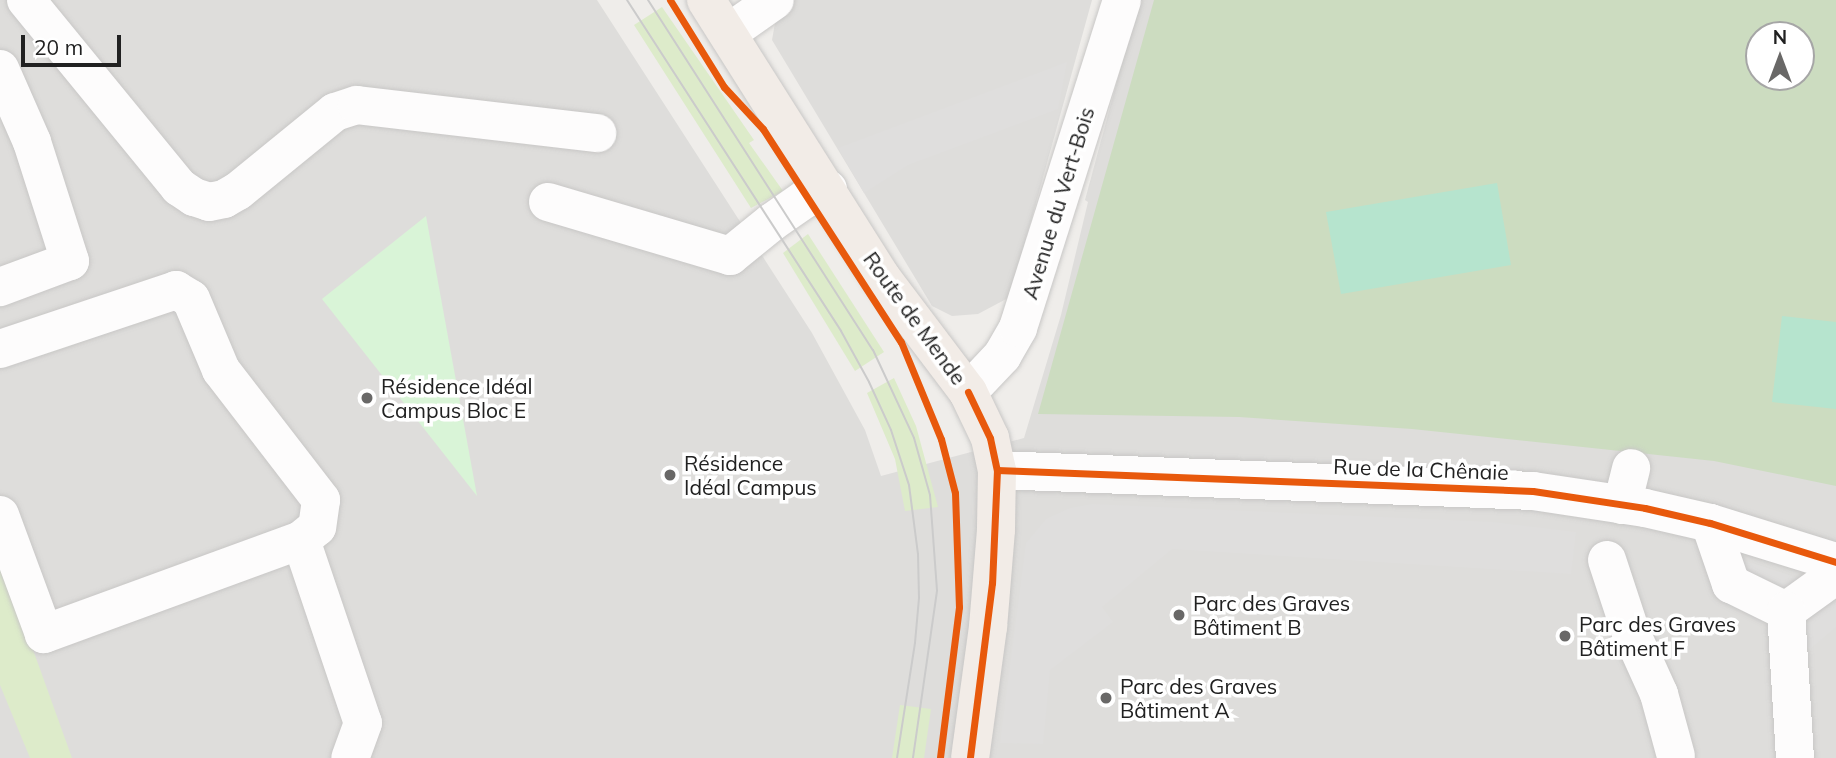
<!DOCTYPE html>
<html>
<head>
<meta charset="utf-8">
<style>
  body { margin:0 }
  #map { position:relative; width:1836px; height:758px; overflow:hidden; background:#efedea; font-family:Mulish,sans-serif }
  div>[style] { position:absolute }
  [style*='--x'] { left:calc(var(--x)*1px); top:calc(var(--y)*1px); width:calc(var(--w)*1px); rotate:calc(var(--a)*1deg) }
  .residential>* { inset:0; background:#dedddb }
  .grass>* { inset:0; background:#ddebca }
  .forest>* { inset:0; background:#ccdcc0 }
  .park>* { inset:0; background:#d9f4d7 }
  .pitch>* { inset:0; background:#b6e4ce }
  .parking>* { inset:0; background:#dfdedd }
  .roads { filter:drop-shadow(0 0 2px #c8c7c6) drop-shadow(0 0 2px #c8c7c6) }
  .minor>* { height:38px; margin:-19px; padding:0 19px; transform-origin:19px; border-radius:19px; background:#fdfcfc }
  .major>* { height:38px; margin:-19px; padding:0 19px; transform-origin:19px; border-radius:19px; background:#f2ece7 }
  .tram>* { height:2px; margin:-1px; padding:0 1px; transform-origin:1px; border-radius:1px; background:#cbcbcb }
  .cycleway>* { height:7px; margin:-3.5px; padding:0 3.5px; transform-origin:3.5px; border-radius:3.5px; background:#e8590c }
  .dots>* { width:19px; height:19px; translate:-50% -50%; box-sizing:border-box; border:4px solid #fff; border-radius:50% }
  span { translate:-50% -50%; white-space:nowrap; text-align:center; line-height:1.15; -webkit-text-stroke:7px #fff; paint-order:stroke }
  .street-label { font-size:21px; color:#212121 }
  .poi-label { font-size:21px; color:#212121 }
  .left { translate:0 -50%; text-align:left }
  .north { position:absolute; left:1745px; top:21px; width:70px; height:70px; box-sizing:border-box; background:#fff; border:2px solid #a6a6a6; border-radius:50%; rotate:0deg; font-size:19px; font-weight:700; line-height:28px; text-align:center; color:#212121 }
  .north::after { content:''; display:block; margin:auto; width:24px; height:32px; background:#696867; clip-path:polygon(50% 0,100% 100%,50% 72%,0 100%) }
  .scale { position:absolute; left:21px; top:35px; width:100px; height:32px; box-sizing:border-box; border:4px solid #212121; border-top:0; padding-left:9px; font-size:21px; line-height:24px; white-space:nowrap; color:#212121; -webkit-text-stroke:5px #fff; paint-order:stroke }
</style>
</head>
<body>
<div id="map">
  <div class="residential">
    <i style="clip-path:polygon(evenodd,0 0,597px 0,812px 333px,865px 430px,881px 476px,1024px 438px,1061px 315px,1088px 202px,1085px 200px,1139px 0,1836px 0,1836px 758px,0 758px,0 0,1759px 35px,1801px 35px,1801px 77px,1759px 77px,1759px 35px)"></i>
    <i style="clip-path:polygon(770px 0,1092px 0,1010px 297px,978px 314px,952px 316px,932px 306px,772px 40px,777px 12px)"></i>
  </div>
  <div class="grass">
    <i style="clip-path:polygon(662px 7px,754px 140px,749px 143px,783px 191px,751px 208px,634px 25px)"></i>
    <i style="clip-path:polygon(808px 234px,884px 352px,855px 371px,783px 253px)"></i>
    <i style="clip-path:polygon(894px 378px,916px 426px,938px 507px,905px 511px,895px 459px,867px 393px)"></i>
    <i style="clip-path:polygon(0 558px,72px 758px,30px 758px,0 685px)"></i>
    <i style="clip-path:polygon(900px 705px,931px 709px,924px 758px,892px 758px)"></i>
  </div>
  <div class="forest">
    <i style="clip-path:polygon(evenodd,1154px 0,1836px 0,1836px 486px,1714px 461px,1412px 429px,1239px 417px,1038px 414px,1154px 0,1759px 35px,1801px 35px,1801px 77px,1759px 77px,1759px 35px)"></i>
  </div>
  <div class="park">
    <i style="clip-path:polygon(426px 216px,477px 496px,322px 299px)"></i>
  </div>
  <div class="pitch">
    <i style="clip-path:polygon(1497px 183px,1511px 265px,1341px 294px,1326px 212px)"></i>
    <i style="clip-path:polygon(1782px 316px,1836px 322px,1836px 409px,1772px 402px)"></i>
  </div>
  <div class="parking">
    <i style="clip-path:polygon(1067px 62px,1058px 109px,908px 165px,864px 193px,838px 148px)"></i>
    <i style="clip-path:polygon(1092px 504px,1493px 522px,1576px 532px,1571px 574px,1172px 549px,1102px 607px,1113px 622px,1050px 670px,1043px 744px,1000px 743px,1026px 543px,1046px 519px,1070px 508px)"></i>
    <i style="clip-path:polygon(1693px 543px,1836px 591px,1836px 627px,1810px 649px,1728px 605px)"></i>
  </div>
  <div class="roads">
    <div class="minor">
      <i style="--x:26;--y:0;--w:242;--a:50.7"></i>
      <i style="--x:179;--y:187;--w:18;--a:34"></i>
      <i style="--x:194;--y:197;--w:16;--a:18"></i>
      <i style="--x:209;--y:202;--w:15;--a:-11"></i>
      <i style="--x:224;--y:199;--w:16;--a:-30"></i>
      <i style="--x:238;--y:191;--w:125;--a:-39.2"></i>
      <i style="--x:335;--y:112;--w:23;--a:-18"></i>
      <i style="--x:357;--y:105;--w:242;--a:6.7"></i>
      <i style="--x:728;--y:33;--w:57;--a:-35.1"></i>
      <i style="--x:0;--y:69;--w:80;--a:66.3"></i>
      <i style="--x:32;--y:142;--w:125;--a:72.3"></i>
      <i style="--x:70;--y:261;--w:75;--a:159.6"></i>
      <i style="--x:548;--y:202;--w:190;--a:16.5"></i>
      <i style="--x:730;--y:256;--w:54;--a:-39"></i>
      <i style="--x:772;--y:222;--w:40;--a:-34.9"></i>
      <i style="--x:805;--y:199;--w:25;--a:-23"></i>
      <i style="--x:0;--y:349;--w:186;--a:-18.5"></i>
      <i style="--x:176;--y:290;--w:17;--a:31"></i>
      <i style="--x:191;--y:299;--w:77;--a:67.1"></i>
      <i style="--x:221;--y:370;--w:164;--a:52.4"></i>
      <i style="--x:321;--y:500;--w:27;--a:98"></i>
      <i style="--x:317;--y:527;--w:21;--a:141"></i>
      <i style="--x:301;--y:540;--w:274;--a:159.9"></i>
      <i style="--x:44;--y:634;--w:127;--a:-110.3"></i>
      <i style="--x:968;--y:392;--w:50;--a:-46.6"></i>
      <i style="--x:1002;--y:356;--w:32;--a:-60"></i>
      <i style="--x:1018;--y:328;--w:344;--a:-72.4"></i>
      <i style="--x:997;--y:470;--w:536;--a:2.24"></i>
      <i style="--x:1533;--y:491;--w:113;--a:8.6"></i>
      <i style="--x:1645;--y:508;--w:67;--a:13"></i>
      <i style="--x:1710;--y:523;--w:132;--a:17.2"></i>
      <i style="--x:1622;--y:505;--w:38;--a:-76"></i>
      <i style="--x:1710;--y:523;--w:65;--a:71"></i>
      <i style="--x:1731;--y:584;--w:61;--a:26.1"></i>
      <i style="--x:1786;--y:611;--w:62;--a:-35.8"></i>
      <i style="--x:301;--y:540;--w:193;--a:71.3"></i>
      <i style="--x:363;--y:723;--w:37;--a:110"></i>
      <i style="--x:1607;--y:560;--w:74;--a:71.8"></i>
      <i style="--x:1630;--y:630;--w:70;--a:65.6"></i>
      <i style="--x:1659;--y:694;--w:64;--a:74.7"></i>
      <i style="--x:1786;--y:611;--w:147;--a:86.5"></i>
    </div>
    <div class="major">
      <i style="--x:706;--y:0;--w:328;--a:57.7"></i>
      <i style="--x:881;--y:277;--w:144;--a:52.9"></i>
      <i style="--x:968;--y:392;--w:51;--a:64.4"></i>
      <i style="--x:990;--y:438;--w:33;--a:78"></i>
      <i style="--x:997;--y:470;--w:60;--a:91"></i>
      <i style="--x:996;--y:530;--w:97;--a:94.7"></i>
      <i style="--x:988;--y:627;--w:132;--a:97.8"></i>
    </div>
  </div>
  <div class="tram">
    <i style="--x:627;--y:0;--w:394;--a:57.1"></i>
    <i style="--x:841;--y:331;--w:58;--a:61.2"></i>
    <i style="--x:869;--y:382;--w:53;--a:65.4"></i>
    <i style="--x:891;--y:430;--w:58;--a:71.9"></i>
    <i style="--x:909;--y:485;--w:70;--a:82.6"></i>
    <i style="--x:918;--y:554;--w:44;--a:88.7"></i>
    <i style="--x:919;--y:598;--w:45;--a:95.1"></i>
    <i style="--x:915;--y:643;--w:116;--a:98.9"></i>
    <i style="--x:648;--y:0;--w:416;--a:57.3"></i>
    <i style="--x:873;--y:350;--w:97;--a:65"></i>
    <i style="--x:914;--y:438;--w:59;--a:74.3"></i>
    <i style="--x:930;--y:495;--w:96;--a:85.8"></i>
    <i style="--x:937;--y:591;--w:169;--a:98.2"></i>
  </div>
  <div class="cycleway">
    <i style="--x:670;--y:0;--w:102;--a:58.2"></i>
    <i style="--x:724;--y:87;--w:57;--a:47.1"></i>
    <i style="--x:763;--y:129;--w:254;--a:57.1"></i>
    <i style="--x:901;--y:342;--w:105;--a:67.6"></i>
    <i style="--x:941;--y:439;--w:56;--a:75.5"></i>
    <i style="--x:955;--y:493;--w:114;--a:88"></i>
    <i style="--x:959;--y:607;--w:152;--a:97.2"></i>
    <i style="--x:968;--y:392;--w:51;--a:64.4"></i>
    <i style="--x:990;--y:438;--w:33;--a:78"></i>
    <i style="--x:997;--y:470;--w:113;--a:92.5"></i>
    <i style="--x:992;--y:583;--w:176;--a:97.2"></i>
    <i style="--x:997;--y:470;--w:536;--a:2.24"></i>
    <i style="--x:1533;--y:491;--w:113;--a:8.6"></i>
    <i style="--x:1645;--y:508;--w:67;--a:13"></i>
    <i style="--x:1710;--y:523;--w:132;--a:17.2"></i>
  </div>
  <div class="dots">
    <i style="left:367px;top:398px;background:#696867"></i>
    <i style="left:670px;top:475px;background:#696867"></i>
    <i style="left:1179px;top:615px;background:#696867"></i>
    <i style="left:1565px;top:636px;background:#696867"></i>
    <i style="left:1106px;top:698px;background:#696867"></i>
  </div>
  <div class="street-label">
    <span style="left:1058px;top:203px;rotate:-73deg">Avenue du Vert-Bois</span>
    <span style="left:915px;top:318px;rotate:54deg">Route de Mende</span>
    <span style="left:1421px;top:469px;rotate:2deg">Rue de la Chênaie</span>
  </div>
  <div class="poi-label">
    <span class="left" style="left:381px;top:398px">Résidence Idéal<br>Campus Bloc E</span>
    <span class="left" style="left:684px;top:475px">Résidence<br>Idéal Campus</span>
    <span class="left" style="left:1193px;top:615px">Parc des Graves<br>Bâtiment B</span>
    <span class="left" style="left:1579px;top:636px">Parc des Graves<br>Bâtiment F</span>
    <span class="left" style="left:1120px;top:698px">Parc des Graves<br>Bâtiment A</span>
  </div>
  <div class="north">N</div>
  <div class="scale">20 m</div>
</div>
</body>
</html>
